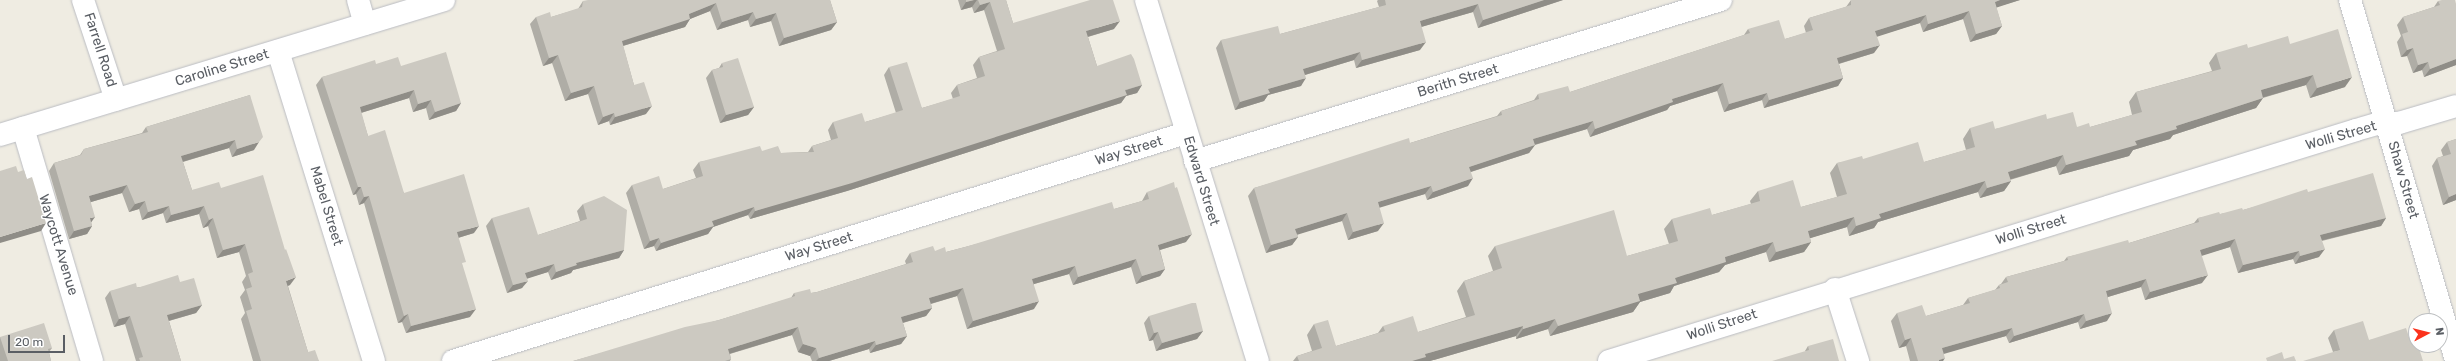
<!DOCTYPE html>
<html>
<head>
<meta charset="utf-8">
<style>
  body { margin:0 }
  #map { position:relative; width:2456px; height:361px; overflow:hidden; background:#efece2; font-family:Rubik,sans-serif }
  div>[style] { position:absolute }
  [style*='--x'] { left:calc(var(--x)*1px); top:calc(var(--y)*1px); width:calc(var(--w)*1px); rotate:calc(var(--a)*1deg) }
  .roads { filter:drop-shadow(0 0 1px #babcc2) drop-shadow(0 0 1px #babcc2) }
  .minor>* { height:22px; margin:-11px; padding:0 11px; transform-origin:11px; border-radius:11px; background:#fff }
  .wall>* { inset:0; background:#afada6 }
  .shaded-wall>* { inset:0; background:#8f8d87 }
  .building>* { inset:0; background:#ccc9c1 }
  span { translate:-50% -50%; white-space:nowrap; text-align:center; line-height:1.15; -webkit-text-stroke:3px #fff; paint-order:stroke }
  .street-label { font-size:14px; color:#5a5e64 }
  .north { position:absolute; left:2408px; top:313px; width:40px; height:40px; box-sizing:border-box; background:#fff; border:1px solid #bdbfc1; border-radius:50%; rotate:83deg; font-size:11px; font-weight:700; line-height:16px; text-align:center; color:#5a5e64 }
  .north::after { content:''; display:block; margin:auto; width:14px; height:18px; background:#fb321c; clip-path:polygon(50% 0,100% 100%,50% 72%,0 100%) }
  .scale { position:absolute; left:8px; top:335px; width:57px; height:18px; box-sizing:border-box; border:2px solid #5a5e64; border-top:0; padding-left:5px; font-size:12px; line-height:14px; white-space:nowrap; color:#5a5e64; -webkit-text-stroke:3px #fff; paint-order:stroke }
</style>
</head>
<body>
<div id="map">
  <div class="roads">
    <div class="minor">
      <i style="--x:83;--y:0;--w:105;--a:71.7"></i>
      <i style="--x:358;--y:0;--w:25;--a:74"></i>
      <i style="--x:1146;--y:0;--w:378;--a:72.8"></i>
      <i style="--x:2350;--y:0;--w:376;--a:73.6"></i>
      <i style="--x:278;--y:51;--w:325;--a:72.8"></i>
      <i style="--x:23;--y:128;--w:243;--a:73.5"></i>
      <i style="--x:0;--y:135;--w:464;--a:-16.9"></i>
      <i style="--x:1195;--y:161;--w:550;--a:-17.02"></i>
      <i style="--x:1835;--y:289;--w:76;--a:72.3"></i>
      <i style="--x:453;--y:361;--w:768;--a:-17.28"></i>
      <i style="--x:1609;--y:361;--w:782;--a:-17.18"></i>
      <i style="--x:2356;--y:130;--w:22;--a:-16"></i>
      <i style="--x:2377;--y:124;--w:22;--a:-3"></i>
      <i style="--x:2399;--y:123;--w:59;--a:-16.6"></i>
    </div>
  </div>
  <div class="wall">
    <i style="clip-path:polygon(830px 0,837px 22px,831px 30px,779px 46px,771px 21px,750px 27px,748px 20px,717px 30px,710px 11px,690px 19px,685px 27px,623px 46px,634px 85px,646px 114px,610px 125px,609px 121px,598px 125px,588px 94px,565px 101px,552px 63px,543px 66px,530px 24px,536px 17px,551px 17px,578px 9px,583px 1px)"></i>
    <i style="clip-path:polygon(958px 0,1006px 0,1013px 23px,1114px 29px,1088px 37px,1097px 66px,1142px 85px,1137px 93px,1126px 96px,1121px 103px,847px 191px,750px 219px,748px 215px,713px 227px,708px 234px,656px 251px,654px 246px,644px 249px,626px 193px,632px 185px,663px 189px,696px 178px,693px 170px,699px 162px,762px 151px,781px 153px,808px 152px,812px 146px,831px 140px,828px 130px,833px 122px,865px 122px,896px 113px,884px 75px,889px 67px,922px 108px,953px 99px,951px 93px,957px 85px,977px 78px,973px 65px,979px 57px,997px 51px,984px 10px,974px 13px,972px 7px,961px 10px)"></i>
    <i style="clip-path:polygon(1378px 0,1563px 0,1478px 28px,1473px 12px,1421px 27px,1420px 50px,1356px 68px,1354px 60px,1305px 75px,1301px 86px,1268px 95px,1264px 101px,1235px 110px,1216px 48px,1221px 40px,1280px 34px,1379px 7px,1377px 1px)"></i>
    <i style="clip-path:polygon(1851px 0,2020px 0,1996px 7px,2002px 26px,1996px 34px,1970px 42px,1963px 19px,1923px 32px,1920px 23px,1877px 36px,1874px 53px,1839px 64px,1843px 78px,1838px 86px,1764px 108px,1762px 100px,1724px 112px,1717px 91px,1670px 106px,1667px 110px,1590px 137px,1587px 129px,1535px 145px,1529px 153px,1471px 172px,1468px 186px,1427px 200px,1425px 194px,1379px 207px,1378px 231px,1348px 240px,1342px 221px,1297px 234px,1298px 237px,1292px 245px,1266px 253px,1248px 196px,1254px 188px,1410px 143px,1497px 116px,1501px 111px,1534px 100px,1538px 94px,1570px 92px,1744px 35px,1748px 29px,1785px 39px,1806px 33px,1804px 26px,1809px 18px,1846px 7px)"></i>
    <i style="clip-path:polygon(2438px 1px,2456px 4px,2456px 65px,2424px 77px,2422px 70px,2413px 73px,2407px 56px,2401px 57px,2397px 42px,2401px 36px,2397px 25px,2403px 17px,2434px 7px)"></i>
    <i style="clip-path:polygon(2290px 44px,2345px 87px,2310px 98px,2306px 85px,2263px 98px,2256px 108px,2173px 135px,2170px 139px,2133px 150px,2129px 156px,2059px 175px,2056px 166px,2010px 180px,2011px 181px,2004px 191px,1980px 198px,1978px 192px,1878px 222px,1874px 228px,1849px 236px,1847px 227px,1810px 238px,1811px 242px,1804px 252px,1769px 262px,1766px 252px,1725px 265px,1719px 272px,1674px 286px,1670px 293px,1640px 302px,1633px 312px,1550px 336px,1548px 329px,1516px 339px,1516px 336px,1430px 361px,1293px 361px,1297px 356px,1312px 351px,1307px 335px,1314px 324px,1336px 346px,1378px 333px,1383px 326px,1418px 332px,1466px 317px,1457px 291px,1464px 281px,1493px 271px,1488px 256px,1495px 246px,1627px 256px,1669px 244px,1664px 229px,1672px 219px,1712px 215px,1751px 204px,1750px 201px,1758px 191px,1801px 207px,1837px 197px,1830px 173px,1837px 163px,1863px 159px,1924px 162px,1966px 150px,1963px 139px,1970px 128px,1995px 129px,2047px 119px,2077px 127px,2090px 127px,2132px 115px,2129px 102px,2136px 92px,2212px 71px,2209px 63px,2216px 53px,2248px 48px)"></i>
    <i style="clip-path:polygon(722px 63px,754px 107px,748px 115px,720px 123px,706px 78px,712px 70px,719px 68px)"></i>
    <i style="clip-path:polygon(376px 64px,401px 66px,461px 103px,456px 111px,429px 120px,426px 108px,413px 112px,409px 98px,361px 113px,368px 136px,404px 193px,474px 233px,458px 238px,470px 317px,406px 333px,402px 322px,398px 323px,364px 203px,359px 205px,356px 194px,353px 195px,316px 85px,322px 77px)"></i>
    <i style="clip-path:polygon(250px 95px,254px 150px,232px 157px,229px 148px,183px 162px,192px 190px,221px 188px,290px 285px,288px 286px,308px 352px,319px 361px,253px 361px,241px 319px,245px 313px,240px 297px,245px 290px,242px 282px,246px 276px,239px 252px,217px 258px,208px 226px,203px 228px,199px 214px,166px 223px,163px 213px,142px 220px,139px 209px,129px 212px,122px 193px,91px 202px,91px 222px,92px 226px,87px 234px,69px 239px,49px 171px,54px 163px,80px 155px,84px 149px,142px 133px,146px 127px)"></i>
    <i style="clip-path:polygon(2456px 139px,2456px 200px,2443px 205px,2432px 166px,2437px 158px,2443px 156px,2441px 150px,2447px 142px)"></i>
    <i style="clip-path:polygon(1147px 192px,1186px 242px,1160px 250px,1165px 269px,1160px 276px,1136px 284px,1131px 267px,1073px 285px,1069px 274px,1034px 284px,1034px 309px,967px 329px,957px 296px,931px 304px,932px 308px,926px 316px,903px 323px,907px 336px,901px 344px,870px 353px,869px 349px,829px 361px,812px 361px,810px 356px,798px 352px,792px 335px,730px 354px,731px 359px,730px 361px,573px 361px,719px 320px,791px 298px,794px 293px,811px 293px,817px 292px,906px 264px,905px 261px,910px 253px,935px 251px,946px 252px,965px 247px,1114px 209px,1142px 201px)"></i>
    <i style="clip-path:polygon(2308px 192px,2386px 218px,2381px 226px,2322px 241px,2319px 257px,2295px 264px,2293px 259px,2238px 273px,2230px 247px,2202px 255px,2202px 283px,2145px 300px,2141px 287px,2108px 297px,2107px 321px,2080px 329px,2078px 322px,2009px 343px,2006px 336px,1944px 353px,1943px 361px,1910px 361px,1906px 346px,1899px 348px,1891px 321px,1897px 313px,1926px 316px,1963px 305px,1968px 298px,1995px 290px,1999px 285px,2001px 284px,2006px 277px,2064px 261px,2067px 257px,2129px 243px,2194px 223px,2198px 218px,2243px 210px)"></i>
    <i style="clip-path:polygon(583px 204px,624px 250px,619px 258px,573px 270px,571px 273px,551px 280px,548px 272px,527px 278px,522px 288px,507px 293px,486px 226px,492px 218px,538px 235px,580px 221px,577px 211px)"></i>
    <i style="clip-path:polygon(180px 282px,202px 305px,196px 313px,169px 321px,181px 361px,136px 361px,125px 324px,114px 327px,105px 298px,110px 291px)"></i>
    <i style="clip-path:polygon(1149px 316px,1203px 331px,1197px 339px,1156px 351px,1153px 340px,1149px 341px,1144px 323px)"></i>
    <i style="clip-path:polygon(2334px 330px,2369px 340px,2409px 337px,2333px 352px,2328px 338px)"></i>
    <i style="clip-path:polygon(0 337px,52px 348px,49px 352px,51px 361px,0 361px)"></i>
    <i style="clip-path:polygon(1808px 346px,1839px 361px,1805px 351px)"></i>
  </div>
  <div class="shaded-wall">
    <i style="clip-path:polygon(974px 0,977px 0,972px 7px,961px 10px,966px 2px)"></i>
    <i style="clip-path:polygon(1544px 0,1563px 0,1478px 28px,1483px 20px)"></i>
    <i style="clip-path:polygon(2000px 0,2020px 0,1989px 10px,1995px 2px)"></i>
    <i style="clip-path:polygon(990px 2px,984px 10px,974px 13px,980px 5px)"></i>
    <i style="clip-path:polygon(716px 3px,710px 11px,690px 19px,685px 27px,616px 48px,622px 41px)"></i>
    <i style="clip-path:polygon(1478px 4px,1473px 12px,1414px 29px,1420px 21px)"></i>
    <i style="clip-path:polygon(1969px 11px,1963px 19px,1923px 32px,1928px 24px)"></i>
    <i style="clip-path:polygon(753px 12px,748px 20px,717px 30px,722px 22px)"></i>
    <i style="clip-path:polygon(776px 13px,771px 21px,750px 27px,756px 19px)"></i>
    <i style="clip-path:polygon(1926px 15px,1920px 23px,1870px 39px,1875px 31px)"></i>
    <i style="clip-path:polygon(1120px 21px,1114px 29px,1080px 39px,1086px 31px)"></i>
    <i style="clip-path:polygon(837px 22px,831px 30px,779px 46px,784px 38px)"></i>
    <i style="clip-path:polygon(2002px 26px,1996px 34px,1970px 42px,1976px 34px)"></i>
    <i style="clip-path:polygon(1426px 42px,1420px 50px,1356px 68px,1362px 60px)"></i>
    <i style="clip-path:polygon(1880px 45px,1874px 53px,1831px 66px,1837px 58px)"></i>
    <i style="clip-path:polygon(2413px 48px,2407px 56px,2401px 57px,2407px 50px)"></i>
    <i style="clip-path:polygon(1360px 52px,1354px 60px,1298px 77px,1303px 69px)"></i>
    <i style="clip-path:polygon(558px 55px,552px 63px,543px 66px,549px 58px)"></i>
    <i style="clip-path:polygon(2456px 59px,2456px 65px,2424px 77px,2430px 69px)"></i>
    <i style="clip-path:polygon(2428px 62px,2422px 70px,2413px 73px,2418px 65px)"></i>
    <i style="clip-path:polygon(2313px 75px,2306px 85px,2254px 100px,2261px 90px)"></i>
    <i style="clip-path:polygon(2352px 77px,2345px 87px,2310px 98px,2317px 88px)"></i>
    <i style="clip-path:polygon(1306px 78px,1301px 86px,1268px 95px,1264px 101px,1235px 110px,1240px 102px,1268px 89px)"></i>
    <i style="clip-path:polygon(1843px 78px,1838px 86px,1764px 108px,1769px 100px)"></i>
    <i style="clip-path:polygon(1723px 83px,1717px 91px,1670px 106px,1667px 110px,1590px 137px,1595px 129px,1672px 99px)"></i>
    <i style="clip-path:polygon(1142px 85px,1137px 93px,1126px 96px,1121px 103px,847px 191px,750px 219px,755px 211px)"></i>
    <i style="clip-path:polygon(594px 86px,588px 94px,565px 101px,571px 93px)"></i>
    <i style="clip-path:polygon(414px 90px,409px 98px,354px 115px,360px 107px)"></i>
    <i style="clip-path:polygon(1767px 93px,1762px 100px,1724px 112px,1729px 104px)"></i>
    <i style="clip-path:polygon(2263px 98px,2256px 108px,2173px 135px,2170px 139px,2133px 150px,2129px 156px,2059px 175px,2066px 165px,2135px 141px,2176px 126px)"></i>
    <i style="clip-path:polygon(431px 100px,426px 108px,413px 112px,418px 104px)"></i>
    <i style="clip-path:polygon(461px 103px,456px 111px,429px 120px,435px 112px)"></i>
    <i style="clip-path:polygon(652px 106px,646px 114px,610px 125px,615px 117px)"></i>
    <i style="clip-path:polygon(754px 107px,748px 115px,720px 123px,726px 115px)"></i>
    <i style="clip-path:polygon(614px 113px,609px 121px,598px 125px,603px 117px)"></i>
    <i style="clip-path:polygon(1593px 121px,1587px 129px,1527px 147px,1533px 139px)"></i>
    <i style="clip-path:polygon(235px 140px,229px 148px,175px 164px,181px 156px)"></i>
    <i style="clip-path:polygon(259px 142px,254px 150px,232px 157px,237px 149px)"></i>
    <i style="clip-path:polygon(1535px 145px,1529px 153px,1464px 174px,1469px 167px)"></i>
    <i style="clip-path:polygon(2063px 155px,2056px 166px,2001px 182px,2008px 172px)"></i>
    <i style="clip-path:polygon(1473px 178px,1468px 186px,1427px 200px,1433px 192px)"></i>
    <i style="clip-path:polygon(1985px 181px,1978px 192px,1878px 222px,1874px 228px,1849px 236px,1856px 226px,1879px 214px)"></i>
    <i style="clip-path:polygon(2011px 181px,2004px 191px,1980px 198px,1987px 188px)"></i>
    <i style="clip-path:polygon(127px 185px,122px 193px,84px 204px,89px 196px)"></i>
    <i style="clip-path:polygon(1431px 186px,1425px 194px,1372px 210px,1378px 202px)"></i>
    <i style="clip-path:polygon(358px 187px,361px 187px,356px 194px,353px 195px)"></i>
    <i style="clip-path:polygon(2456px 194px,2456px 200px,2443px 205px,2449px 197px)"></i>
    <i style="clip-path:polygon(369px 196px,364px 203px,359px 205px,364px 197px)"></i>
    <i style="clip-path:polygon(145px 201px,139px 209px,129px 212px,135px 204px)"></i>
    <i style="clip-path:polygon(169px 206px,163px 213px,142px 220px,148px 212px)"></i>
    <i style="clip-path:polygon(204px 206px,199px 214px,166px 223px,171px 215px)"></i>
    <i style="clip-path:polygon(754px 207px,748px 215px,713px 227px,708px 234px,656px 251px,661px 243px,712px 221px)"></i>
    <i style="clip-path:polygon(1347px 213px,1342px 221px,1290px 237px,1295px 229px)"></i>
    <i style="clip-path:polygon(95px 217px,90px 224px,90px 218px)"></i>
    <i style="clip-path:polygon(1854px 217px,1847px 227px,1801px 241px,1808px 231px)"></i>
    <i style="clip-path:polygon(213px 218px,208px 226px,203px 228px,209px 220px)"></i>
    <i style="clip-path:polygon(2386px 218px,2381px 226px,2315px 242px,2320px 235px)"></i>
    <i style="clip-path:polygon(46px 223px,41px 231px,0 243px,0 237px)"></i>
    <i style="clip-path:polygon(1384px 223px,1378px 231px,1348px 240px,1353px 232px)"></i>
    <i style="clip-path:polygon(92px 226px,87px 234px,69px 239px,74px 231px)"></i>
    <i style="clip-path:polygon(479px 226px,474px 233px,451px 240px,457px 232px)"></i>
    <i style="clip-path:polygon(1192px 234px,1186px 242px,1153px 252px,1158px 245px)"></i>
    <i style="clip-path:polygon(1298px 237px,1292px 245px,1266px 253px,1271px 245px)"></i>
    <i style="clip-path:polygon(659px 238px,654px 246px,644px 249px,650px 241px)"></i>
    <i style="clip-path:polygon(2235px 239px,2230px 247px,2195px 258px,2200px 250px)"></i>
    <i style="clip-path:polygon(1773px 242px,1766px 252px,1725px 265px,1719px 272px,1674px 286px,1670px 293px,1640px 302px,1633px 312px,1550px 336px,1558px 326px,1638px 294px,1725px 257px)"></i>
    <i style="clip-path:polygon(1811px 242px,1804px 252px,1769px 262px,1776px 252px)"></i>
    <i style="clip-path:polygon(245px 244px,239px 252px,217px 258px,223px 250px)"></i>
    <i style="clip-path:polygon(2325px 249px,2319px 257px,2295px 264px,2300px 256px)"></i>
    <i style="clip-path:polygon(624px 250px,619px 258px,573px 270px,571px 273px,551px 280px,556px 272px,576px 263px)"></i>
    <i style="clip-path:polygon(2299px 251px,2293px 259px,2238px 273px,2243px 265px)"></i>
    <i style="clip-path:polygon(1136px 259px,1131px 267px,1073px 285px,1078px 277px)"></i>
    <i style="clip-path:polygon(554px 264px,548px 272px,520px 281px,525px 273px)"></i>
    <i style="clip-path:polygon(1075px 266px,1069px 274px,1027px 286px,1032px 279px)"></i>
    <i style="clip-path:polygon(1165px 269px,1160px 276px,1136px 284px,1142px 276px)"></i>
    <i style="clip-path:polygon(2208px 275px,2202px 283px,2145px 300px,2150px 292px)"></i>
    <i style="clip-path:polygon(296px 277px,290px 285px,281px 288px,286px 281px)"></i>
    <i style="clip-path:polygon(2146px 279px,2141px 287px,2101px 299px,2106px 291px)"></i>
    <i style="clip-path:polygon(528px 281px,522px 288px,507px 293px,513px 285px)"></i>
    <i style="clip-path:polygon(963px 288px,957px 296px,923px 306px,929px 298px)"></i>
    <i style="clip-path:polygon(1039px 301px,1034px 309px,967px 329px,973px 321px)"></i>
    <i style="clip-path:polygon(202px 305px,196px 313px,161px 323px,167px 315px)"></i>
    <i style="clip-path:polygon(932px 308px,926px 316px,895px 325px,901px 317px)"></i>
    <i style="clip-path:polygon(476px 309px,470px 317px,406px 333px,411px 326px)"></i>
    <i style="clip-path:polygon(2112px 313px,2107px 321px,2080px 329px,2086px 321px)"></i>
    <i style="clip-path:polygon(408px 314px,402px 322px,398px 323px,404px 316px)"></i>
    <i style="clip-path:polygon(2084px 314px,2078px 322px,2009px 343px,2014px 336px)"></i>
    <i style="clip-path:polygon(130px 316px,125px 324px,114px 327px,119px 319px)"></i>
    <i style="clip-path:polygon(1555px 319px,1548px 329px,1516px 339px,1523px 329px)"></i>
    <i style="clip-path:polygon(1523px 326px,1516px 336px,1430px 361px,1412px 361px,1425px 354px)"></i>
    <i style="clip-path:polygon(798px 327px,792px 335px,722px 356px,728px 349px)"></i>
    <i style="clip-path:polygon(2012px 328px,2006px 336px,1937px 356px,1942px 348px)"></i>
    <i style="clip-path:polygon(1203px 331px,1197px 339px,1156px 351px,1162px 343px)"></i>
    <i style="clip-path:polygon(1158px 332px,1153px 340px,1149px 341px,1154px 333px)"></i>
    <i style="clip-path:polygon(907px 336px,901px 344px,870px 353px,876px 345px)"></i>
    <i style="clip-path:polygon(1911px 338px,1906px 346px,1899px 348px,1905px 340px)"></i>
    <i style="clip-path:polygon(875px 341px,869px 349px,829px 361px,816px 361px,819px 358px)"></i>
    <i style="clip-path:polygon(803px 344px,816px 348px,810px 356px,798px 352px)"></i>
    <i style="clip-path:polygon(1945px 358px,1943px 361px,1938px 361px,1939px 360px)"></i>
  </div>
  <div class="building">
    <i style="clip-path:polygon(588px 0,830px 0,837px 22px,784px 38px,776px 13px,756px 19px,753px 12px,722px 22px,716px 3px,689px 14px,690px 19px,622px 41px,634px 85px,644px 82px,652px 106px,615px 117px,614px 113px,603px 117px,594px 86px,571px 93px,558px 55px,549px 58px,536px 17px,550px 12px,551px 17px,582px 7px,583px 1px)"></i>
    <i style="clip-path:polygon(966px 0,974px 0,966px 2px)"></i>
    <i style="clip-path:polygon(978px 0,1006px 0,1013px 23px,1090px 0,1113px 0,1120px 21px,1086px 31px,1097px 66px,1131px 54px,1134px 59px,1142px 85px,1125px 90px,1127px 95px,852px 183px,755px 211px,754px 207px,712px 221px,714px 226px,661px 243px,659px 238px,650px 241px,632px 185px,659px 176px,663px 189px,703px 176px,699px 162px,760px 146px,762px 151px,778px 146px,781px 153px,814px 152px,812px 146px,838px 138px,833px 122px,862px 113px,865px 122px,903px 110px,889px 67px,907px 62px,922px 108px,960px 96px,957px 85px,985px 76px,979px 57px,1005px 49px,990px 2px,980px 5px)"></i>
    <i style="clip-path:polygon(1385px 0,1544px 0,1483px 20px,1478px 4px,1420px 21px,1426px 42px,1362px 60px,1360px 52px,1303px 69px,1306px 78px,1268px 89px,1270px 93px,1240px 102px,1221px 40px,1278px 26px,1280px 34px,1386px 5px)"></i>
    <i style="clip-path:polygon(1851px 0,2000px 0,1995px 2px,2002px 26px,1976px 34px,1969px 11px,1928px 24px,1926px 15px,1875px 31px,1880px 45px,1837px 58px,1843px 78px,1769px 100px,1767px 93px,1729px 104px,1723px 83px,1672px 99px,1673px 102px,1595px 129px,1593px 121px,1533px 139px,1535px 145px,1469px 167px,1473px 178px,1433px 192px,1431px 186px,1378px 202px,1384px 223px,1353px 232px,1347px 213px,1295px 229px,1298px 237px,1271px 245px,1254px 188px,1409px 138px,1410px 143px,1502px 115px,1501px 111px,1539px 99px,1538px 94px,1568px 86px,1570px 92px,1750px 33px,1748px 29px,1779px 20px,1785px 39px,1813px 30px,1809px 18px,1851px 5px)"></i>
    <i style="clip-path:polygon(2442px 0,2455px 0,2456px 4px,2456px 59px,2430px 69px,2428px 62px,2418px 65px,2413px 48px,2407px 50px,2402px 34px,2408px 32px,2403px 17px,2440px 5px,2438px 1px)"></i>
    <i style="clip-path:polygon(2338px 29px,2352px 77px,2317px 88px,2313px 75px,2261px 90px,2263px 98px,2176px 126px,2177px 129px,2135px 141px,2137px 145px,2066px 165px,2063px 155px,2008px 172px,2011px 181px,1987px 188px,1985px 181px,1879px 214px,1881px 218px,1856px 226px,1854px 217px,1808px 231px,1811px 242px,1776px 252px,1773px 242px,1725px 257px,1726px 262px,1675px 278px,1677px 283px,1638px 294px,1640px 301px,1558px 326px,1555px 319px,1523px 329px,1523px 326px,1425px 354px,1426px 357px,1412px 361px,1299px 361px,1297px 356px,1322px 348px,1314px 324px,1328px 320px,1336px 346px,1385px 331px,1383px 326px,1413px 316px,1418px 332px,1475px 315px,1464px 281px,1502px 268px,1495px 246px,1614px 210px,1627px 256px,1678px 241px,1672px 219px,1710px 208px,1712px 215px,1760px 201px,1758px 191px,1793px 180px,1801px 207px,1847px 194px,1837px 163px,1862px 156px,1863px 159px,1918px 142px,1924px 162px,1975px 147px,1970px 128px,1993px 121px,1995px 129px,2046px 114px,2047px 119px,2073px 112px,2077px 127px,2089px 123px,2090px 127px,2142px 112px,2136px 92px,2221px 69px,2216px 53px,2247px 44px,2248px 48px,2288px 36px,2290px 44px)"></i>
    <i style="clip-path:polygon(446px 52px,461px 103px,435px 112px,431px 100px,418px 104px,414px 90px,360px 107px,368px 136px,385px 130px,404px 193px,464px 174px,479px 226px,457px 232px,466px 262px,462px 263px,476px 309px,411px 326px,408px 314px,404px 316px,369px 196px,364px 197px,361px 187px,358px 187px,322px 77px,375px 60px,376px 64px,398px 57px,401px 66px)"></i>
    <i style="clip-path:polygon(738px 58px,754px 107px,726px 115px,712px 70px,723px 67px,722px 63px)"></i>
    <i style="clip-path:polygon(250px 95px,263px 137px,259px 142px,237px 149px,235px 140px,181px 156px,192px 190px,219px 182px,221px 188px,263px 175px,285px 250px,286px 249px,296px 277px,286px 281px,308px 352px,315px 350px,319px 361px,261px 361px,246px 311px,252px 309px,246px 289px,252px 287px,248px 274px,253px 272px,245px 244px,223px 250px,213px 218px,209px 220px,204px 206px,171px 215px,169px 206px,148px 212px,145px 201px,135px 204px,127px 185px,89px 196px,95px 217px,90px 218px,92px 226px,74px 231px,54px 163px,81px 155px,84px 149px,148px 132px,146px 127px)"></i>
    <i style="clip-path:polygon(2456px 139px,2456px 194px,2449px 197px,2437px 158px,2451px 154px,2447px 142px)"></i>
    <i style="clip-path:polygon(16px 166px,18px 172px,24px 170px,27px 179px,32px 177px,46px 223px,0 237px,0 171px)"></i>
    <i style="clip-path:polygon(2373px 173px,2386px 218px,2320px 235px,2325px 249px,2300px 256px,2299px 251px,2243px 265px,2235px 239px,2200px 250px,2208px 275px,2150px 292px,2146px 279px,2106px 291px,2112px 313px,2086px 321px,2084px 314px,2014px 336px,2012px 328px,1942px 348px,1945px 358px,1939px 360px,1939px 361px,1918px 361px,1911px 338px,1905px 340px,1897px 313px,1922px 305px,1926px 316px,1970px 303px,1968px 298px,2000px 288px,1999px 285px,2008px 282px,2006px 277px,2068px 260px,2067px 257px,2128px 240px,2129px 243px,2199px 222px,2198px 218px,2219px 212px,2220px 214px,2242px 208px,2243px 210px,2307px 189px,2308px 192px)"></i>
    <i style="clip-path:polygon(1174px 182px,1175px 188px,1177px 187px,1192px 234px,1158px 245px,1165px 269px,1142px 276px,1136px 259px,1078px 277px,1075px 266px,1032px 279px,1039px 301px,973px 321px,963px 288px,929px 298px,932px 308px,901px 317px,907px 336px,876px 345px,875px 341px,819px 358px,816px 348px,803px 344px,798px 327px,728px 349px,731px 359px,725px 361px,573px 361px,685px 327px,719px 320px,795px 296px,794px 293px,810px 289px,811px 293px,817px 292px,913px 262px,910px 253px,933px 246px,935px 251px,945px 247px,946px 252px,965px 247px,1112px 202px,1114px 209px,1149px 199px,1147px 192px)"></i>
    <i style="clip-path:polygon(604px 196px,627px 210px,624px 250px,576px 263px,577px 265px,556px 272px,554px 264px,525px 273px,528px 281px,513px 285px,492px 218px,529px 207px,538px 235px,587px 219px,583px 204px)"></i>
    <i style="clip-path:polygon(178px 275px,180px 282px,194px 278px,202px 305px,167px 315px,181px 361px,140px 361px,139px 358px,143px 357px,130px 316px,119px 319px,110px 291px,136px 283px,137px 288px)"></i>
    <i style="clip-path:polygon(1192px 303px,1196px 303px,1203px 331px,1162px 343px,1158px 332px,1154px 333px,1149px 316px)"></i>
    <i style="clip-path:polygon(2363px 321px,2369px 340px,2406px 328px,2409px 337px,2415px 335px,2416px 338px,2416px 345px,2418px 345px,2423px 361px,2303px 361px,2340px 350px,2334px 330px)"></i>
    <i style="clip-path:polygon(44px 323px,52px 348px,48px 349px,51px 361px,8px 361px,0 337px)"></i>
    <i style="clip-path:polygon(1833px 339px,1839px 361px,1772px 361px,1809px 350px,1808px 346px)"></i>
    <i style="clip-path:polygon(2282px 352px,2284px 359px,2294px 356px,2296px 361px,2267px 361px,2266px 358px)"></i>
  </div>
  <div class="street-label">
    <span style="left:100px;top:50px;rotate:72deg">Farrell Road</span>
    <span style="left:222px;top:68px;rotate:-17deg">Caroline Street</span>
    <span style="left:1458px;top:81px;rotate:-17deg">Berith Street</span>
    <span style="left:2341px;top:136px;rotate:-16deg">Wolli Street</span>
    <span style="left:1129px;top:151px;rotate:-17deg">Way Street</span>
    <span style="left:2403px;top:180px;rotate:74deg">Shaw Street</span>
    <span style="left:1201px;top:181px;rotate:73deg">Edward Street</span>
    <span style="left:326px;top:206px;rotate:73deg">Mabel Street</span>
    <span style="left:2031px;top:230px;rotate:-17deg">Wolli Street</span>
    <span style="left:58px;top:245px;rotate:73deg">Waycott Avenue</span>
    <span style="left:819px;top:247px;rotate:-17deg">Way Street</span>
    <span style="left:1722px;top:325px;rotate:-18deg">Wolli Street</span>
  </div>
  <div class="north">N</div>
  <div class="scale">20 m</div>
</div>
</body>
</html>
